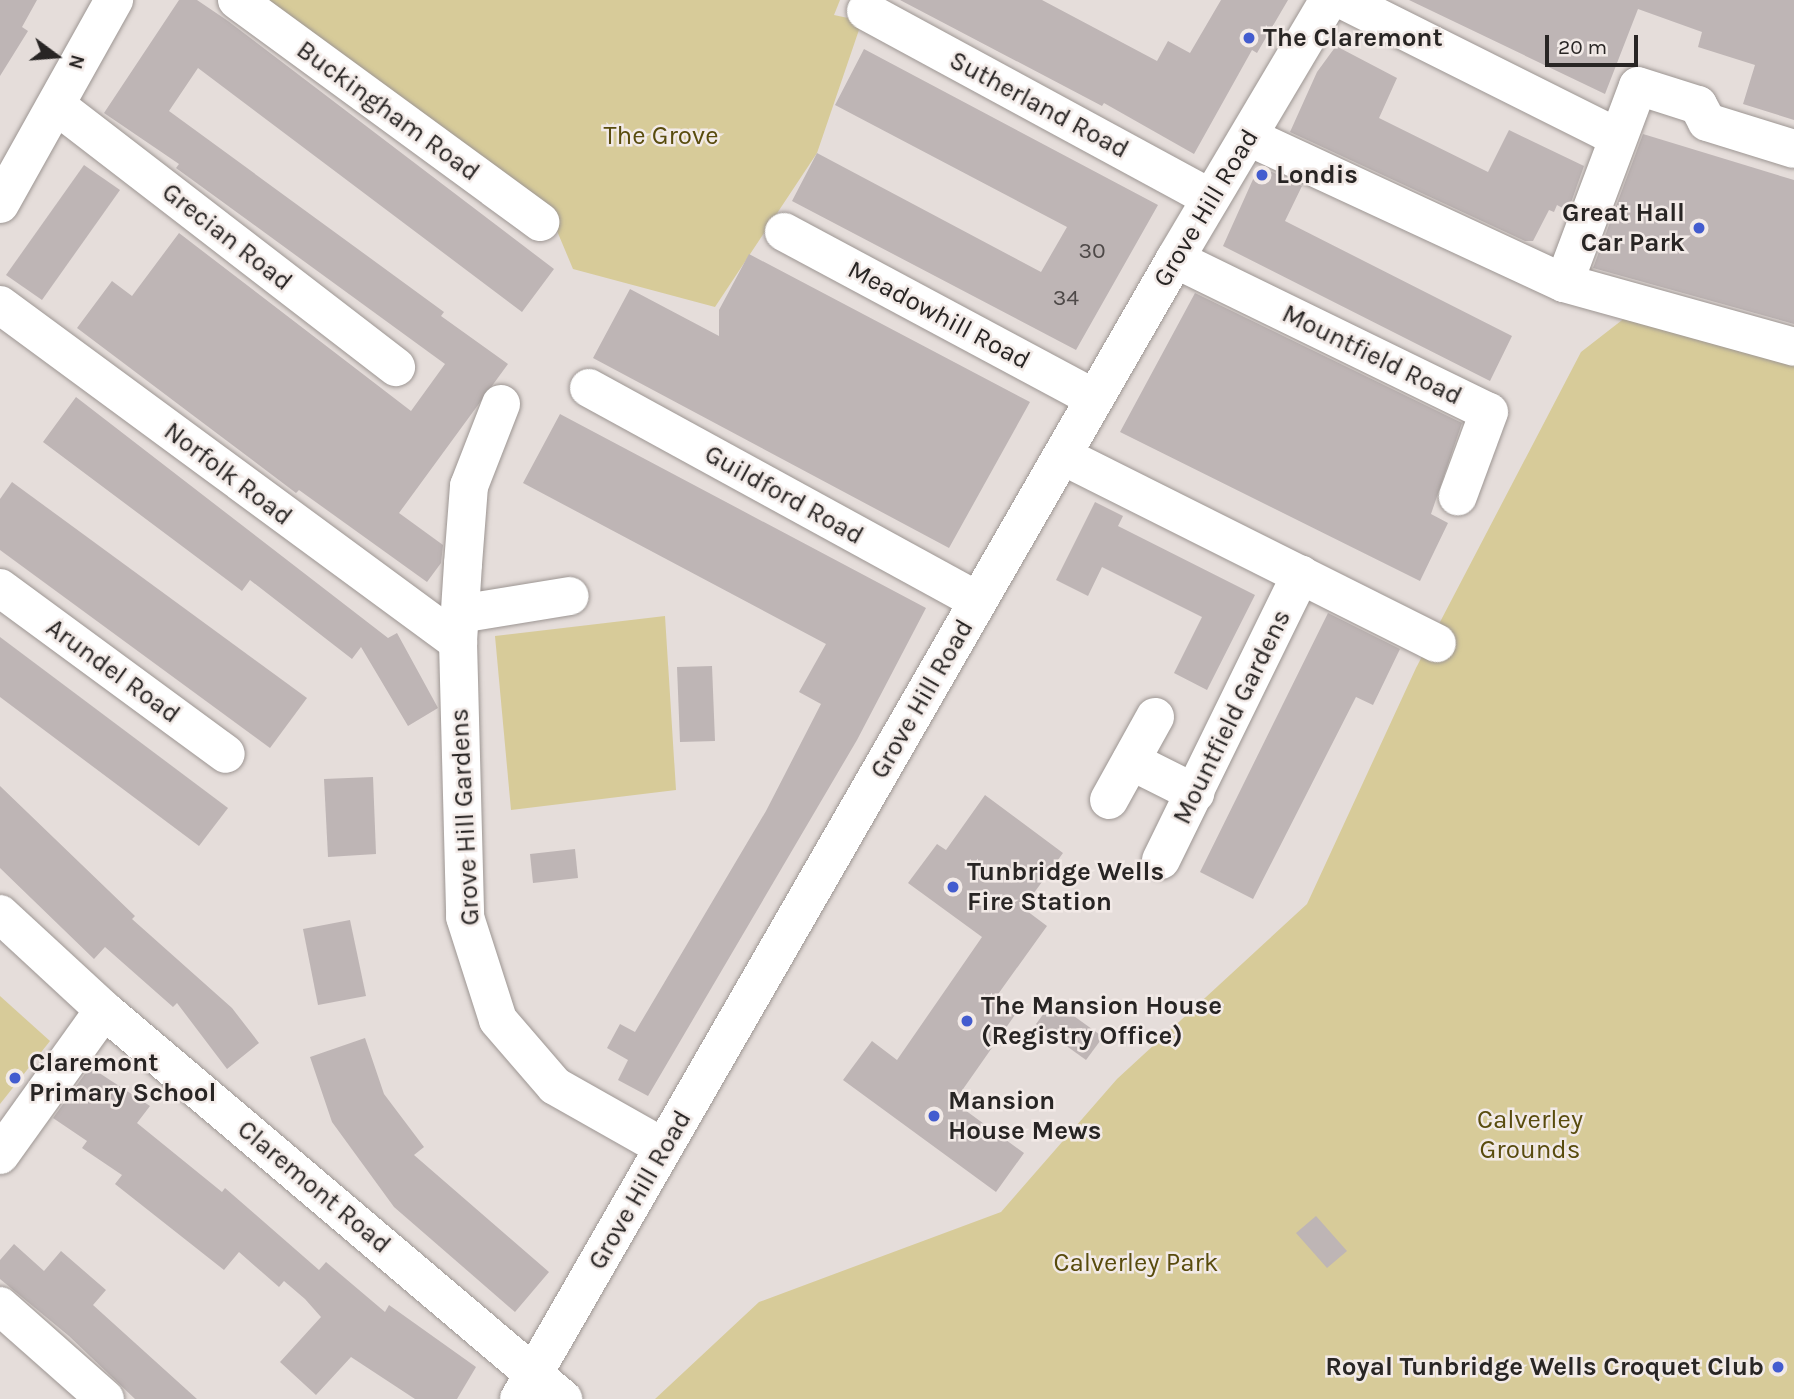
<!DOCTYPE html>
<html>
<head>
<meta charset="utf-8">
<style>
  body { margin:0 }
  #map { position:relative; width:1794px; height:1399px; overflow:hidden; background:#e5ddda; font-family:Karla,sans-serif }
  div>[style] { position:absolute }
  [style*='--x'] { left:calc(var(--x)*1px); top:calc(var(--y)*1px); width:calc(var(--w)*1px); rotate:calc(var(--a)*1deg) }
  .green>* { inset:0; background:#d7cb99 }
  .building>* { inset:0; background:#beb5b5 }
  .roads { filter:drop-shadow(0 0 2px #9d9693) drop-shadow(0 0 2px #9d9693) }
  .minor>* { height:38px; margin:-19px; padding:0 19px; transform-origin:19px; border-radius:19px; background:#fff }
  .major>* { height:38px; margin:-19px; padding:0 19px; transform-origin:19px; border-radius:19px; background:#fff }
  .dots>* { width:19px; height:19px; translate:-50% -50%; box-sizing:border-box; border:4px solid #f2eae7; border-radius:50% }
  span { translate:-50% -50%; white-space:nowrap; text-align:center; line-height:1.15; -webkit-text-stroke:5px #f2eae7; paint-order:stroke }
  .number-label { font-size:23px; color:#4e4948 }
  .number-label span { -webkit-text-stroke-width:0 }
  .poi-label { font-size:26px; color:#282524; font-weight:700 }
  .left { translate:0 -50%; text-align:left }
  .right { translate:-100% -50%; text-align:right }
  .street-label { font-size:26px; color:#282524 }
  .park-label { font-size:26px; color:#584b0d }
  .north { position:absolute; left:21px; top:21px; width:70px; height:70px; -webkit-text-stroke:5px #f2eae7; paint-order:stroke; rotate:106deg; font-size:19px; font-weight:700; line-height:28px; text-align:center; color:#282524 }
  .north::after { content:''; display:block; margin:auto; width:24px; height:32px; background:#282524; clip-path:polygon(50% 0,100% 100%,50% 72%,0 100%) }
  .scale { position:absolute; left:1545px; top:35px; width:93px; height:32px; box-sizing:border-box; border:4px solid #282524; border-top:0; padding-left:9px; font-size:21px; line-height:24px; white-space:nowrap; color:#282524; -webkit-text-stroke:5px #f2eae7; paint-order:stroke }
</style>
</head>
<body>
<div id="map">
  <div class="green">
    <i style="clip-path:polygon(266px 0,840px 0,834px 15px,862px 21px,817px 153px,715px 307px,573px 269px,552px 219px)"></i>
    <i style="clip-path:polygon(1644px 303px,1794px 352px,1794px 1399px,655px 1399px,759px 1302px,1001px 1212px,1117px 1079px,1307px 904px,1416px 668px,1581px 352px)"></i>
    <i style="clip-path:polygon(665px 616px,676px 790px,511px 810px,495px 636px)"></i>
    <i style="clip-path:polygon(0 996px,50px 1041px,0 1104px)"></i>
  </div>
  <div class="building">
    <i style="clip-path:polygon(0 0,37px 0,22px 27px,28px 31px,0 76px)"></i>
    <i style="clip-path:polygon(179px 0,197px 0,228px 21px,554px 269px,522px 312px,198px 68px,169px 111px,444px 312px,441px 316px,508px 364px,399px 513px,443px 545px,441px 563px,427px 582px,299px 490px,296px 493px,77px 328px,112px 281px,132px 296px,179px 233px,411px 411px,445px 364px,176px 168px,179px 164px,104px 113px)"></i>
    <i style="clip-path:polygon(900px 0,1042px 0,1157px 61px,1168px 41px,1190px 53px,1221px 0,1288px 0,1257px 53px,1252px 50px,1194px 154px,1104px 103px,1102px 106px)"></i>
    <i style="clip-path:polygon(1409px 0,1794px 0,1794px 120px,1743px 104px,1755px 65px,1698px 47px,1702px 32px,1638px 9px,1605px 94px)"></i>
    <i style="clip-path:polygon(1336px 46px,1397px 78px,1379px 118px,1488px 172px,1509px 130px,1584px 166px,1568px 211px,1557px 205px,1554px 212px,1549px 210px,1533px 241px,1525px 241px,1290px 132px,1317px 72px)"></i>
    <i style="clip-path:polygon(864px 49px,1158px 205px,1076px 350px,792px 201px,817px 153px,1041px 272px,1067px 227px,835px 105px)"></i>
    <i style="clip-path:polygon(1643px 134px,1794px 180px,1794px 324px,1593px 268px)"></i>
    <i style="clip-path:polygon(84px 165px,120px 190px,42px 300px,6px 275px)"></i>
    <i style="clip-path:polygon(1259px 166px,1302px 186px,1285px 221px,1512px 336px,1490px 381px,1223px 246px)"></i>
    <i style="clip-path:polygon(749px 254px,1030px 402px,949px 548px,593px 358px,630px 289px,719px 336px,719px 310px)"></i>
    <i style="clip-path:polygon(1195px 293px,1462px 423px,1431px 514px,1448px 523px,1420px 581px,1120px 432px)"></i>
    <i style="clip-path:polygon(76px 397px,388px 638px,397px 633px,438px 708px,408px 726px,361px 647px,352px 659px,250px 580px,242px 591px,43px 442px)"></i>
    <i style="clip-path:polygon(560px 414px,926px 608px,857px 740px,648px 1096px,618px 1080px,628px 1060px,607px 1048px,620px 1024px,635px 1032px,766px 811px,821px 704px,799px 692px,826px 644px,523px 483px)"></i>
    <i style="clip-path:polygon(12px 482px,307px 698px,270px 748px,0 550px,0 499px)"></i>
    <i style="clip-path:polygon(1095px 502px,1123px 516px,1118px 526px,1255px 595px,1207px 690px,1174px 673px,1202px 617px,1102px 567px,1088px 596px,1056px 580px)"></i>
    <i style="clip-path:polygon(1328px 613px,1400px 649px,1373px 705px,1356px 697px,1253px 899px,1200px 872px)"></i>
    <i style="clip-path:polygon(0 637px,228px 808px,199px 846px,0 697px)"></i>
    <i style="clip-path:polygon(712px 666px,715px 741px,680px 742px,677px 667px)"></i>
    <i style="clip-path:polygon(373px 777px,376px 854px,328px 857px,324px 779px)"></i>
    <i style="clip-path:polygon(0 786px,135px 916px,132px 919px,232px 1008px,259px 1043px,227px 1069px,177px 1003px,173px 1007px,105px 947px,94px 959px,0 868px)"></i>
    <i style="clip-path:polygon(985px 795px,1063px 853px,1023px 908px,1047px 926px,996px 997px,1017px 1012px,954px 1102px,1024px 1153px,996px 1192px,843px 1080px,872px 1041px,897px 1060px,982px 937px,908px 883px,937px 844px,946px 850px)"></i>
    <i style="clip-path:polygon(575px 849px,578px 878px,533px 883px,530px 854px)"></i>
    <i style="clip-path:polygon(350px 920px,366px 996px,318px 1005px,303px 929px)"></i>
    <i style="clip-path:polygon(1053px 1001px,1103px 1037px,1086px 1060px,1036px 1024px)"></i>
    <i style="clip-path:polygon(365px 1038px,384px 1094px,424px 1147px,414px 1155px,549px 1272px,515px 1312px,394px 1207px,332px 1122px,310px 1057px)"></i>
    <i style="clip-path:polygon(90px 1067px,150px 1106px,137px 1123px,222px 1192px,225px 1188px,319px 1270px,326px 1262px,385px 1312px,389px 1305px,476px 1367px,457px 1399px,415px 1399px,351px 1357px,316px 1395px,280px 1362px,321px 1317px,305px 1299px,284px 1281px,279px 1287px,239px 1252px,224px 1270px,115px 1184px,122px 1175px,82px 1148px,87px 1141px,53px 1118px)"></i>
    <i style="clip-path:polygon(1316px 1216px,1347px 1251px,1327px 1268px,1296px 1233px)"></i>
    <i style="clip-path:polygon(14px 1244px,44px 1271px,61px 1251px,106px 1290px,93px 1305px,197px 1399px,135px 1399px,69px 1336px,0 1279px,0 1260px)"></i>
  </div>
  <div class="roads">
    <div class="minor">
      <i style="--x:237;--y:0;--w:376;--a:36.2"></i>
      <i style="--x:1343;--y:0;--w:305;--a:26.6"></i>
      <i style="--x:866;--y:11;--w:392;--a:28.5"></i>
      <i style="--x:57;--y:106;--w:428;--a:37.6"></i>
      <i style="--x:1249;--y:137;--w:347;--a:24.9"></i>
      <i style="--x:1564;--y:283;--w:239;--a:15.5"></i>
      <i style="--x:0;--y:204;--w:234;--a:-60.8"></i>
      <i style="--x:784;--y:232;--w:352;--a:28.2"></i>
      <i style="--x:1175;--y:259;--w:349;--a:26"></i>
      <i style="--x:1489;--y:412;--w:90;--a:110.3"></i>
      <i style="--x:1564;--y:283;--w:210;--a:-69.4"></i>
      <i style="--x:1638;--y:86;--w:63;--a:17.6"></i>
      <i style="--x:1698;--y:105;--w:19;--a:62"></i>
      <i style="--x:1707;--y:122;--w:91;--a:17.2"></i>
      <i style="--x:0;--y:305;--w:569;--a:36.35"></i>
      <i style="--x:589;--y:388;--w:443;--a:28.7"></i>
      <i style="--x:501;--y:404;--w:88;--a:111.3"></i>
      <i style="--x:469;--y:486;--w:78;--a:94.4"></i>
      <i style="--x:463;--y:564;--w:78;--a:93.7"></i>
      <i style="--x:458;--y:642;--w:275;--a:88.5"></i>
      <i style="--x:465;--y:917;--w:108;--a:72.2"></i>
      <i style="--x:498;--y:1020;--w:87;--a:49.2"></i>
      <i style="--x:555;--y:1086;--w:124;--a:29.5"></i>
      <i style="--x:1063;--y:456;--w:418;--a:26.6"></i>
      <i style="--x:0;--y:588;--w:280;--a:36.3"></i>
      <i style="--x:460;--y:614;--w:111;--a:-9.3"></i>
      <i style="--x:1131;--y:761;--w:72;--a:26.6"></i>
      <i style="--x:1109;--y:800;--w:95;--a:-61"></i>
      <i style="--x:1161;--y:860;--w:318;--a:-63.9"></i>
      <i style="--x:0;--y:914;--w:142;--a:42.7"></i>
      <i style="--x:104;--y:1010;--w:602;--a:40.28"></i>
      <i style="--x:0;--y:1155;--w:178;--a:-54.4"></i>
      <i style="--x:0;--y:1306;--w:140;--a:41.5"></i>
    </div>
    <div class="major">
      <i style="--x:519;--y:1399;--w:1315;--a:-60.08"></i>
      <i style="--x:1175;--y:259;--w:301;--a:-59.3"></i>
    </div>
  </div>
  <div class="dots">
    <i style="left:1249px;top:38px;background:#435ccf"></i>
    <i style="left:1262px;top:175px;background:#435ccf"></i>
    <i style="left:1699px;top:228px;background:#435ccf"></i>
    <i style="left:953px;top:887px;background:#435ccf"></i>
    <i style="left:967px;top:1021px;background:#435ccf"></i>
    <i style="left:15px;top:1078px;background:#435ccf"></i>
    <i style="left:934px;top:1116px;background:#435ccf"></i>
    <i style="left:1778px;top:1367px;background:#435ccf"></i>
  </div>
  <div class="number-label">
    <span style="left:1092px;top:251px">30</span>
    <span style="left:1066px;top:298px">34</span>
  </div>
  <div class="poi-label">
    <span class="left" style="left:1263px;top:38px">The Claremont</span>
    <span class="left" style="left:1276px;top:175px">Londis</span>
    <span class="right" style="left:1685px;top:228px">Great Hall<br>Car Park</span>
    <span class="left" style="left:967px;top:887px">Tunbridge Wells<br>Fire Station</span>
    <span class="left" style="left:981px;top:1021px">The Mansion House<br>(Registry Office)</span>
    <span class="left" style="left:29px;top:1078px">Claremont<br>Primary School</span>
    <span class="left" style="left:948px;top:1116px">Mansion<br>House Mews</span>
    <span class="right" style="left:1764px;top:1367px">Royal Tunbridge Wells Croquet Club</span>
  </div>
  <div class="street-label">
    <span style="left:1039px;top:105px;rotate:28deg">Sutherland Road</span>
    <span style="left:388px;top:111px;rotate:36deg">Buckingham Road</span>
    <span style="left:1206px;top:208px;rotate:-59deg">Grove Hill Road</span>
    <span style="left:227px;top:237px;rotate:38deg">Grecian Road</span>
    <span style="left:939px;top:315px;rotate:28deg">Meadowhill Road</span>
    <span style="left:1372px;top:355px;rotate:26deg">Mountfield Road</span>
    <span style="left:228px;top:474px;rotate:37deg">Norfolk Road</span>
    <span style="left:784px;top:495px;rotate:29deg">Guildford Road</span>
    <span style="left:113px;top:671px;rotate:36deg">Arundel Road</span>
    <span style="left:922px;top:699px;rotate:-60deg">Grove Hill Road</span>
    <span style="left:1232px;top:717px;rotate:-64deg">Mountfield Gardens</span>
    <span style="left:465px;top:817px;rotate:-93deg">Grove Hill Gardens</span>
    <span style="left:314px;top:1187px;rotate:40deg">Claremont Road</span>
    <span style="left:640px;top:1190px;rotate:-60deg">Grove Hill Road</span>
  </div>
  <div class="park-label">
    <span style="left:661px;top:136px">The Grove</span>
    <span style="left:1530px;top:1135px">Calverley<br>Grounds</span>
    <span style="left:1136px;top:1263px">Calverley Park</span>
  </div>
  <div class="north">N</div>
  <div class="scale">20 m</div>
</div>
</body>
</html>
